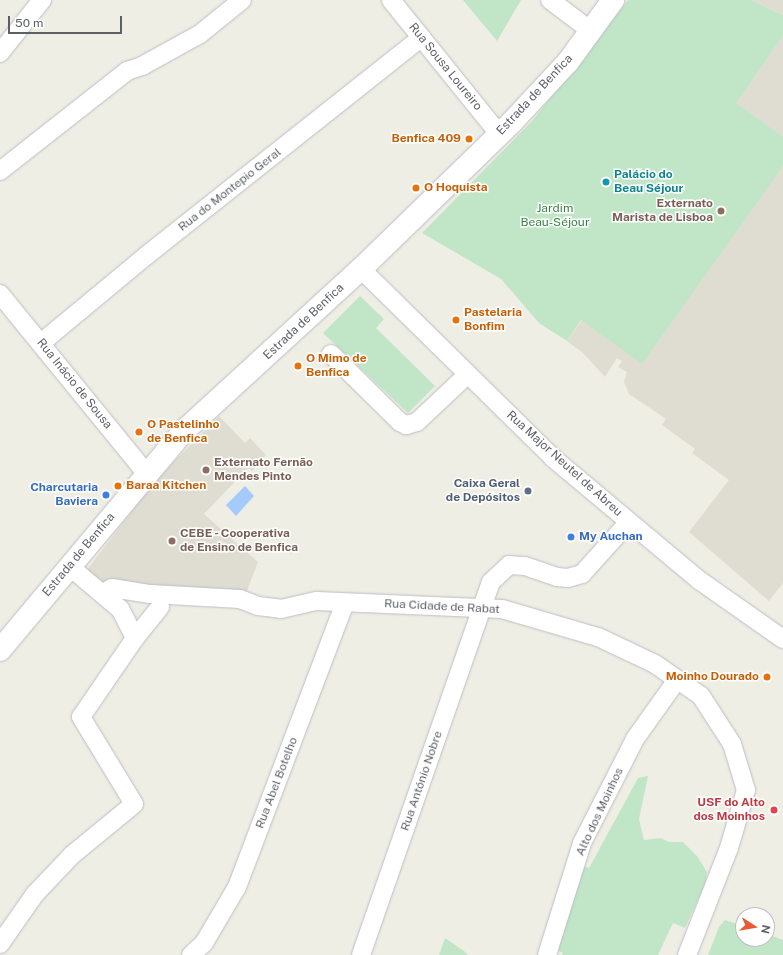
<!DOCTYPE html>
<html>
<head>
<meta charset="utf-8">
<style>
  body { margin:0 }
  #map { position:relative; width:783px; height:955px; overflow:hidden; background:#efeee4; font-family:"Public Sans",sans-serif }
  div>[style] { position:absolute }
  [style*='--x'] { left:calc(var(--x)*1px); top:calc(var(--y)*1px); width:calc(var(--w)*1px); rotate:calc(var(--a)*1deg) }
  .education>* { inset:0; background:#dfddd2 }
  .green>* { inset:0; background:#c1e6c7 }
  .water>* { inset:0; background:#a5cafe }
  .roads { filter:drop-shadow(0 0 1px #bcbdc3) drop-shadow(0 0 1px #bcbdc3) }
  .street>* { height:18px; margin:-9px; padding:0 9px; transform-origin:9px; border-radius:9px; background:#fff }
  .secondary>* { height:22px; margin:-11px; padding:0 11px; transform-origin:11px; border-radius:11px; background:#fff }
  .dots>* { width:11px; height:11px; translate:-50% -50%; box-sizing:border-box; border:2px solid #fff; border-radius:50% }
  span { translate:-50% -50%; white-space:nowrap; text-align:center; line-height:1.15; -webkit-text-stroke:3px #fff; paint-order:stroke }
  .street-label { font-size:12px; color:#5c5f65 }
  .food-label { font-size:12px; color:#c56008; font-weight:700 }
  .right { translate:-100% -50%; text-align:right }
  .left { translate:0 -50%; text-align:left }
  .culture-label { font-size:12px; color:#0d838f; font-weight:700 }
  .education-label { font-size:12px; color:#785e54; font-weight:700 }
  .park-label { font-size:12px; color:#358344 }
  .service-label { font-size:12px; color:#4e5e75; font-weight:700 }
  .shop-label { font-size:12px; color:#366cbe; font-weight:700 }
  .health-label { font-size:12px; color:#be3a42; font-weight:700 }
  .north { position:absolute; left:735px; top:907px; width:40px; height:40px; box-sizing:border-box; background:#fff; border:1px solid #bebfc1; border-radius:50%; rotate:102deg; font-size:11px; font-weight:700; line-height:16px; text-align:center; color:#5c5f65 }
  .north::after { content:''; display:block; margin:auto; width:14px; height:18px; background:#e85a31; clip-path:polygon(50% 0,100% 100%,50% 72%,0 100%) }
  .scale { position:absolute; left:8px; top:16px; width:114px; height:18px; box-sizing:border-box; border:2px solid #5c5f65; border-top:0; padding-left:5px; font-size:12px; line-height:14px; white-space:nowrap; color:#5c5f65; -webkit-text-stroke:3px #fff; paint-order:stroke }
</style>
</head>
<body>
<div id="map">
  <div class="education">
    <i style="clip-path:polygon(751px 0,783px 0,783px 15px)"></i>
    <i style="clip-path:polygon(783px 36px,783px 583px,769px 601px,689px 532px,729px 480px,692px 453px,695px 449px,662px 425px,666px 419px,629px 394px,624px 382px,627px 372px,618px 367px,622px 361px,617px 358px,605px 377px,584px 354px,567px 341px)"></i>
    <i style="clip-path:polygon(219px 416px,245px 443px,250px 438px,266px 455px,252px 471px,248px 468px,204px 514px,258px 562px,245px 596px,105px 586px,87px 570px,154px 482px)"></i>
  </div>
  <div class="green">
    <i style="clip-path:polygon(463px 0,521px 0,497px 41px)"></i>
    <i style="clip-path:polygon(628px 0,751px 0,783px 15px,783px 36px,736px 103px,783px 137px,783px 166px,642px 364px,581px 320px,567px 341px,539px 323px,501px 279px,422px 233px,532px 121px)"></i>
    <i style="clip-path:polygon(360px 296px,384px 319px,376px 328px,435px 386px,408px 413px,323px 333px)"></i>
    <i style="clip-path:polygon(648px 776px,639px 819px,644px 840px,661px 838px,669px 842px,683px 842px,697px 856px,707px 872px,706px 882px,685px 928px,673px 923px,658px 955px,562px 955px,563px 953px,555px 949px,580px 865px,589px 868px,638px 778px)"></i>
    <i style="clip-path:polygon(725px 920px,743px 926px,743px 939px,767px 939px,767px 934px,783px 940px,783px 955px,708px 955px,719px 927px)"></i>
    <i style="clip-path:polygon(445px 938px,464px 951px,468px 955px,439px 955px)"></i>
  </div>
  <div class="water">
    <i style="clip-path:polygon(245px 486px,254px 496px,236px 516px,226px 505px)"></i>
  </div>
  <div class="roads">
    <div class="street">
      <i style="--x:391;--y:0;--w:172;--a:51.1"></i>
      <i style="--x:550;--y:0;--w:51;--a:37.1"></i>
      <i style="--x:0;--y:53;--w:68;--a:-51.6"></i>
      <i style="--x:0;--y:171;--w:162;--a:-38.2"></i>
      <i style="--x:127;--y:71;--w:16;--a:-18"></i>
      <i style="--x:142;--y:66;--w:66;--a:-28.9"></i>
      <i style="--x:200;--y:34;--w:54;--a:-39"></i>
      <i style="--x:361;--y:269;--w:269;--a:44.5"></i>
      <i style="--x:553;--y:458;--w:190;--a:39.9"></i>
      <i style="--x:699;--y:580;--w:103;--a:35.1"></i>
      <i style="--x:0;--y:294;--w:232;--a:50.8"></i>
      <i style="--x:41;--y:343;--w:138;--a:-39.7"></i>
      <i style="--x:147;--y:255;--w:350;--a:-38.4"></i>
      <i style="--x:331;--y:354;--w:97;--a:44.6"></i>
      <i style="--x:400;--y:422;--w:7;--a:27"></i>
      <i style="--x:406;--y:425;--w:11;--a:-15"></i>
      <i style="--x:417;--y:422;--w:70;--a:-43.3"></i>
      <i style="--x:103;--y:593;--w:10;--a:-29"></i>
      <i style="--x:112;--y:588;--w:39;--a:9"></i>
      <i style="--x:151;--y:594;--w:89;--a:3.2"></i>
      <i style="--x:240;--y:599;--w:19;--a:21"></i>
      <i style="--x:258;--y:606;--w:23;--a:7"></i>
      <i style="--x:281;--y:609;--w:37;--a:-13"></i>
      <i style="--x:317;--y:601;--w:185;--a:2.5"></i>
      <i style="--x:502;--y:609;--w:100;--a:16.3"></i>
      <i style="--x:598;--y:637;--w:63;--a:25.3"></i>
      <i style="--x:655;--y:664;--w:56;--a:34.8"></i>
      <i style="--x:701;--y:696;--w:57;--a:57.1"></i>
      <i style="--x:732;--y:744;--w:48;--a:73.1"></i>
      <i style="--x:746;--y:790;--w:60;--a:106.3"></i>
      <i style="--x:729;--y:848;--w:115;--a:111.4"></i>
      <i style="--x:135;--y:638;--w:40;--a:-51"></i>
      <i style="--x:0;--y:944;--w:61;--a:-55"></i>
      <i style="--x:35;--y:894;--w:54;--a:-46.5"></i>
      <i style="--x:72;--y:855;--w:80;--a:-39.4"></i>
      <i style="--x:134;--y:804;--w:102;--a:-121.3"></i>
      <i style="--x:81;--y:717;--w:96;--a:-55.6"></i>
      <i style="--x:135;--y:638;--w:33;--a:-117"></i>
      <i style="--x:120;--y:609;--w:67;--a:-139.9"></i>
      <i style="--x:191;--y:955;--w:18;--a:-43"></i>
      <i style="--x:204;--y:943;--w:65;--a:-59.5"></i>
      <i style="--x:237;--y:887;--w:304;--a:-69.2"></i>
      <i style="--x:361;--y:955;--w:395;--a:-70.8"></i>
      <i style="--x:491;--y:582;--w:25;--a:-43"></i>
      <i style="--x:509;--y:565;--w:16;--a:4"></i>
      <i style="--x:525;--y:566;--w:34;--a:19"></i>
      <i style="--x:557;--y:577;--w:11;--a:5"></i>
      <i style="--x:568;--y:578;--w:15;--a:-16"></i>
      <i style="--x:582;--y:574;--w:69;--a:-48"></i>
      <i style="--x:547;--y:955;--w:117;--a:-72.6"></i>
      <i style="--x:582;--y:843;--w:117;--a:-63"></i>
      <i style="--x:635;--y:739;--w:72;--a:-54.6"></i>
    </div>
    <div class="secondary">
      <i style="--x:0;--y:650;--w:286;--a:-50"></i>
      <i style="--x:184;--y:431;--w:240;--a:-42.5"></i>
      <i style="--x:361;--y:269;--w:211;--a:-44.2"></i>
      <i style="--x:512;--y:122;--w:82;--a:-47"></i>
      <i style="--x:568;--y:62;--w:77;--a:-54"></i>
    </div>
  </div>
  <div class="dots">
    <i style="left:469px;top:139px;background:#e8710a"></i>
    <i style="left:606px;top:182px;background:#0f9aa8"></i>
    <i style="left:416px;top:188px;background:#e8710a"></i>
    <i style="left:721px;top:211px;background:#8d6e63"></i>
    <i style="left:456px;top:320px;background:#e8710a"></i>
    <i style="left:298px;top:366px;background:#e8710a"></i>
    <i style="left:139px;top:432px;background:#e8710a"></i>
    <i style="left:206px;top:470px;background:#8d6e63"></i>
    <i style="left:118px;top:486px;background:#e8710a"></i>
    <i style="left:528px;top:491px;background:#5c6f8a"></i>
    <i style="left:106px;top:495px;background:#3f7fe0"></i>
    <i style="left:571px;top:537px;background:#3f7fe0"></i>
    <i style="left:172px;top:541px;background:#8d6e63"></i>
    <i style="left:767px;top:677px;background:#e8710a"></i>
    <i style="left:774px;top:810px;background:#e0444e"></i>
  </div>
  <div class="street-label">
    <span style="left:445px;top:67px;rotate:51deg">Rua Sousa Loureiro</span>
    <span style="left:535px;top:95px;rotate:-47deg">Estrada de Benfica</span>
    <span style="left:230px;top:190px;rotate:-38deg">Rua do Montepio Geral</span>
    <span style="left:304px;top:322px;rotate:-43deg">Estrada de Benfica</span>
    <span style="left:74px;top:384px;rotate:51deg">Rua Inácio de Sousa</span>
    <span style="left:564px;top:464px;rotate:42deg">Rua Major Neutel de Abreu</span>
    <span style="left:79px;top:555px;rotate:-50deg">Estrada de Benfica</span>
    <span style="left:442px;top:607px;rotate:3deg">Rua Cidade de Rabat</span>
    <span style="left:422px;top:781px;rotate:-71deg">Rua António Nobre</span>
    <span style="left:277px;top:783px;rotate:-69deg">Rua Abel Botelho</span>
    <span style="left:600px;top:812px;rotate:-65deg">Alto dos Moinhos</span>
  </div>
  <div class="food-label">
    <span class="right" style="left:461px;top:139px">Benfica 409</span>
    <span class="left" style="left:424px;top:188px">O Hoquista</span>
    <span class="left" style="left:464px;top:320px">Pastelaria<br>Bonfim</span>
    <span class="left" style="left:306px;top:366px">O Mimo de<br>Benfica</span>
    <span class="left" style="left:147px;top:432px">O Pastelinho<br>de Benfica</span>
    <span class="left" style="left:126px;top:486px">Baraa Kitchen</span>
    <span class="right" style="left:759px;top:677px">Moinho Dourado</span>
  </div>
  <div class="culture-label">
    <span class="left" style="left:614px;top:182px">Palácio do<br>Beau Séjour</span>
  </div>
  <div class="education-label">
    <span class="right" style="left:713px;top:211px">Externato<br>Marista de Lisboa</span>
    <span class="left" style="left:214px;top:470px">Externato Fernão<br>Mendes Pinto</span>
    <span class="left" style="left:180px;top:541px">CEBE - Cooperativa<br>de Ensino de Benfica</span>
  </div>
  <div class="park-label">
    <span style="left:555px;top:216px">Jardim<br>Beau-Séjour</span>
  </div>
  <div class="service-label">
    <span class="right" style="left:520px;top:491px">Caixa Geral<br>de Depósitos</span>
  </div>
  <div class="shop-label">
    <span class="right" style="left:98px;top:495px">Charcutaria<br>Baviera</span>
    <span class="left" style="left:579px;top:537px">My Auchan</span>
  </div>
  <div class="health-label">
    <span class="right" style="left:765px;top:810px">USF do Alto<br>dos Moinhos</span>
  </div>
  <div class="north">N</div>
  <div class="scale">50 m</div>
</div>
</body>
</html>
